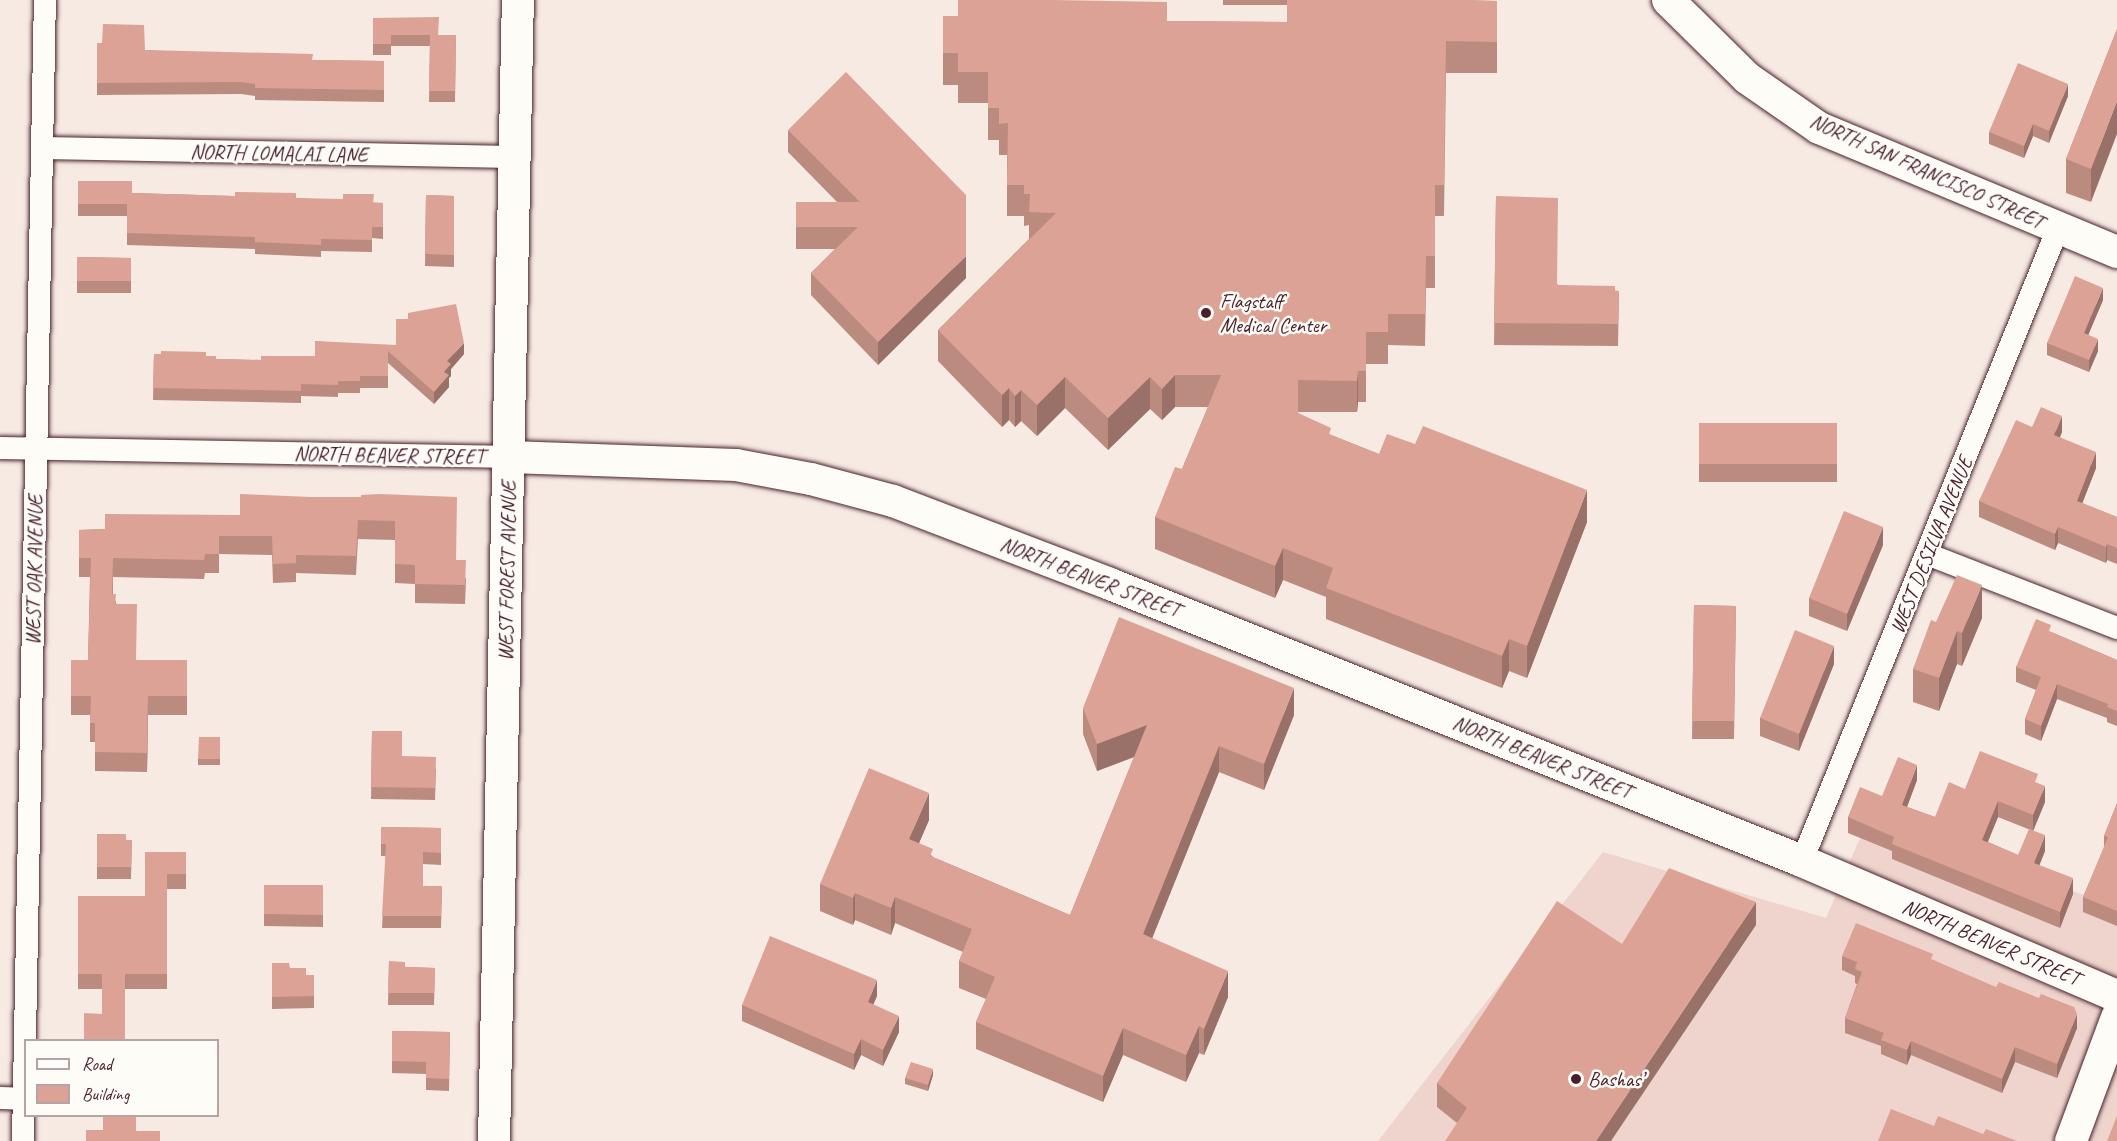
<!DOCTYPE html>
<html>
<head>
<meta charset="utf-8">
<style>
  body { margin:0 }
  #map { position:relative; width:2117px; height:1141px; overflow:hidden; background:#f6eae3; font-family:Caveat,sans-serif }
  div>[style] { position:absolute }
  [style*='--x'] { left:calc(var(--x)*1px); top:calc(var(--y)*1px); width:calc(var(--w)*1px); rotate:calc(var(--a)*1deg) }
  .built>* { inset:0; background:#eed4cc }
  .roads { filter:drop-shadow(0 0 2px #4a1f2b) drop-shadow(0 0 2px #4a1f2b) }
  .street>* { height:22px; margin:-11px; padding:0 11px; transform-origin:11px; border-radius:11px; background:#fdfcf7 }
  .secondary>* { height:32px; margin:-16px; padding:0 16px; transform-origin:16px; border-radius:16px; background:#fdfcf7 }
  .wall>* { inset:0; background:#bc8b80 }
  .shaded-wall>* { inset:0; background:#997168 }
  .building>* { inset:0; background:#dba295 }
  .dots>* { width:16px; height:16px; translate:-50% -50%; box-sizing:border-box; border:3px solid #fdfcf7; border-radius:50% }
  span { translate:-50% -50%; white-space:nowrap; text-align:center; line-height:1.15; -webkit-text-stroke:5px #fdfcf7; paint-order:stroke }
  .street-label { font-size:21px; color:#4a1f2b }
  .poi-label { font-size:21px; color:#4a1f2b }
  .left { translate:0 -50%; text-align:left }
  .legend { position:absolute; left:24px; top:1039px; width:195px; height:78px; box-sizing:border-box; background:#fdfcf7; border:2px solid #b5a4a5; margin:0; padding:8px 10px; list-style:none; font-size:18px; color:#4a1f2b }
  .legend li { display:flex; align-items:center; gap:12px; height:30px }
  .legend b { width:30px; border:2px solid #b5a4a5 }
</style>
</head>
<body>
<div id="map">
  <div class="built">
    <i style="clip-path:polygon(1871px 812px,2117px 908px,2117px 1141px,1378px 1141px,1603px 852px,1826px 918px)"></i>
  </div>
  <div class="roads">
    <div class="street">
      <i style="--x:42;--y:148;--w:473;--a:1.1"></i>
      <i style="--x:0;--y:448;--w:510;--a:1.01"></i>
      <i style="--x:1927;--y:554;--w:204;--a:21.3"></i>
      <i style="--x:1802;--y:861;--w:683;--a:-67.98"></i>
      <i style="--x:0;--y:1098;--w:23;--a:2"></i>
      <i style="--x:23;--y:1141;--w:1141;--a:-88.9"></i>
    </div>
    <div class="secondary">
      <i style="--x:1668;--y:0;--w:111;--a:44.6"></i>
      <i style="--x:1747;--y:78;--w:88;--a:34.8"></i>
      <i style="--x:1819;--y:128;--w:323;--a:22.6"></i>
      <i style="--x:510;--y:457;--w:226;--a:2"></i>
      <i style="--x:736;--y:465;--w:76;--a:10.6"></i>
      <i style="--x:811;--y:479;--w:85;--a:15"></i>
      <i style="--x:893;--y:501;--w:232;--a:20.9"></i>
      <i style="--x:1110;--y:584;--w:745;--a:21.82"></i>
      <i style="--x:1802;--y:861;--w:343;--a:23.2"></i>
      <i style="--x:494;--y:1141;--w:1141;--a:-88.8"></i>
      <i style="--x:2071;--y:1141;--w:132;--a:-69.6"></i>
    </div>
  </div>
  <div class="wall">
    <i style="clip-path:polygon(1223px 0,1458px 0,1497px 1px,1497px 73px,1446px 73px,1444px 216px,1435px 216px,1435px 288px,1426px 288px,1425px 346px,1388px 345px,1388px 364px,1366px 364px,1366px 402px,1358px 402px,1357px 412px,1298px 412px,1298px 413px,1331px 435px,1379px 454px,1587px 522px,1527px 678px,1509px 671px,1502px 688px,1326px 619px,1326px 597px,1283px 580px,1275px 598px,1155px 549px,1155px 517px,1182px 469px,1208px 407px,1175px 407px,1162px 420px,1150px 409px,1108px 450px,1065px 408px,1037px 436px,1021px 421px,1015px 427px,1009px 420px,1002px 427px,938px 361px,938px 330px,1029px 239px,1029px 225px,1024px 226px,1024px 216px,1007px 216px,1007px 155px,999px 155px,999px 140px,988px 140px,988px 103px,958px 103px,958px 85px,943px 85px,943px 16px,1167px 21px,1287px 22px,1287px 5px,1223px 5px)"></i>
    <i style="clip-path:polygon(373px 18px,439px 35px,456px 35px,455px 102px,429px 102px,430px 46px,391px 46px,391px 55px,373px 55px)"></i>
    <i style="clip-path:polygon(2117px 29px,2091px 202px,2066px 193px,2066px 159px)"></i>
    <i style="clip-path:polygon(97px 43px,145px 50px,312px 60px,384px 61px,384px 102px,255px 100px,255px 96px,241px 94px,97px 95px)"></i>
    <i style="clip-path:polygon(2068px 96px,2049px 143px,2033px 136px,2024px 158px,1989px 144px,1989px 132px)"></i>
    <i style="clip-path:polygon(788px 130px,966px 278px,878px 365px,811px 295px,811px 273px,835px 249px,796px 249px,796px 202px,837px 202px,788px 152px)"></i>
    <i style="clip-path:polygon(78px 181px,132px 193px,296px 198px,383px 203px,383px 239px,372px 238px,372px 252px,321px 251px,321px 257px,255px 254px,255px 249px,127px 245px,127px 216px,78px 216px)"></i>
    <i style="clip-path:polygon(426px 195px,454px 196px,454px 267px,425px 266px)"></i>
    <i style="clip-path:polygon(1496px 196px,1558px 285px,1619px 291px,1618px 346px,1494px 345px)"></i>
    <i style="clip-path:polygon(77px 257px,131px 258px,131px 293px,77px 293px)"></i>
    <i style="clip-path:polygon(2103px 300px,2088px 335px,2098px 351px,2089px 372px,2047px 355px,2047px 343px)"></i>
    <i style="clip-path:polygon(315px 341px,464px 354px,451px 369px,451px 376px,449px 378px,449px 387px,434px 404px,388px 363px,388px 388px,360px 388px,360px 393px,338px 393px,338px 397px,301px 396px,301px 403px,153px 400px,154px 354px,206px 356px,216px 359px,261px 360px,315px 356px)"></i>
    <i style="clip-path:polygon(1699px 423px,1837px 423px,1837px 482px,1699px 482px)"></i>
    <i style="clip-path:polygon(2032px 427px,2062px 432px,2060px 437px,2096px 468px,2082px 503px,2117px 517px,2117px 564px,2107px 560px,2106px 563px,2058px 543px,2055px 550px,1979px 517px,1979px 501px)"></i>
    <i style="clip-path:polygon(311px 497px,361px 497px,456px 560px,466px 579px,465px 604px,415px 603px,415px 584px,395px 583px,395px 540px,358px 539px,356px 575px,296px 573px,296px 582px,273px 583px,272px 555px,219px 554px,219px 573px,205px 573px,204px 579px,113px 577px,113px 594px,136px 660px,187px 660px,187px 715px,148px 715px,147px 772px,95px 771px,95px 742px,90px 742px,90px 715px,71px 715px,71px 660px,88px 660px,90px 577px,79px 577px,79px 530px,105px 529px,240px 515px)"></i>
    <i style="clip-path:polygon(1883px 545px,1847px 631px,1809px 616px,1809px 598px)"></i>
    <i style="clip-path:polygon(1694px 605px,1736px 606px,1734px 739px,1692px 739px)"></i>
    <i style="clip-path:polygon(1982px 618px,1962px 666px,1957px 664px,1939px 711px,1913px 702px,1913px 669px,1936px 622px)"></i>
    <i style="clip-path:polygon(2051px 632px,2117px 660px,2117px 726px,2107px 722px,2107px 718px,2057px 699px,2041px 741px,2025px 734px,2025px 719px,2036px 690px,2016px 682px,2016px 667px)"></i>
    <i style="clip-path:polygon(1834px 664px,1799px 751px,1760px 736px,1760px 718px)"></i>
    <i style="clip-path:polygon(1083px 708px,1294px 715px,1264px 790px,1219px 772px,1152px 938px,1228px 997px,1204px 1055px,1199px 1053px,1186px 1082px,1123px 1055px,1103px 1102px,976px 1049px,976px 1022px,986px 999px,959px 988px,959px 961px,963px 952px,895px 923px,891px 935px,855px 920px,853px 925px,820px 911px,820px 884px,929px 820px,919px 843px,933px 857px,1070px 915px,1134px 757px,1097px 771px,1083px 734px)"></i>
    <i style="clip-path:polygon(372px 731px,402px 756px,436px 769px,435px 800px,371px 799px)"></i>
    <i style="clip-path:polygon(220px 737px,220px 765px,198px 765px,198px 759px)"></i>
    <i style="clip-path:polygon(1917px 780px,1907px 807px,1935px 817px,1965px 789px,2038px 783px,2045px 802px,2033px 831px,1998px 817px,1988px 842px,2018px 855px,2045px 851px,2039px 865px,2073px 894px,2060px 928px,1892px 859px,1892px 851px,1848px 833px,1848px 817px,1882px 796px)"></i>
    <i style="clip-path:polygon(2117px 803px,2117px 926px,2083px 912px,2083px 897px,2104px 848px,2104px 836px)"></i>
    <i style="clip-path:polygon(381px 827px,441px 828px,441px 865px,423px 864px,423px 886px,442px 886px,441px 928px,382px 928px,386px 856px,381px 856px)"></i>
    <i style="clip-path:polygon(97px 834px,126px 840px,132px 840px,131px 879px,97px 879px)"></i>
    <i style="clip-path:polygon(186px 852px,186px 889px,167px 889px,167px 989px,78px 989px,78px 896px,145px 896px)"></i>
    <i style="clip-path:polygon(264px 885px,323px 885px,323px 927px,264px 926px)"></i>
    <i style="clip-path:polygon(1756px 925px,1457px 1123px,1437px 1107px,1437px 1083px,1622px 944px)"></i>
    <i style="clip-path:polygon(1842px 956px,1933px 960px,2077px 1028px,2057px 1078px,2015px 1062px,2002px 1093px,1911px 1055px,1907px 1065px,1881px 1054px,1881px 1046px,1845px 1033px,1845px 1018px,1857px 984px,1855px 983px,1855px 976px,1842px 970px)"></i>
    <i style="clip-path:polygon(389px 961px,405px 967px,435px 968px,434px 1005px,388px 1005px)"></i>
    <i style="clip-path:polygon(272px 963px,290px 968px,306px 975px,314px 975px,314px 1008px,272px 1009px)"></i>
    <i style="clip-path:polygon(877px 996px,873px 1004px,899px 1032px,883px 1066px,861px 1055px,854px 1070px,742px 1021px,742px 1005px)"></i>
    <i style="clip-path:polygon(392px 1031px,450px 1032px,449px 1091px,426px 1090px,426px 1074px,392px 1073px)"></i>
    <i style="clip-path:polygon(933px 1075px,928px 1091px,905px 1084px,905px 1078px)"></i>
  </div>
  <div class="shaded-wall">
    <i style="clip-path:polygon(2068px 84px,2068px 96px,2049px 143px,2049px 131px)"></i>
    <i style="clip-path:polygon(2117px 101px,2117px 134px,2091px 202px,2091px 169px)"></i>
    <i style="clip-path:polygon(2033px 124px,2033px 136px,2024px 158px,2024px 146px)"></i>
    <i style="clip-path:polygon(966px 256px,966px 278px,878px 365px,878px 342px)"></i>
    <i style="clip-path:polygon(2103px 288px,2103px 300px,2084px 345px,2084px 333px)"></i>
    <i style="clip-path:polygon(2098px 339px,2098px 351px,2089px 372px,2089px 360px)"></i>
    <i style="clip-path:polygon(464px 343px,464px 354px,451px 369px,451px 376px,449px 378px,449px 387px,434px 404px,434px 392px,444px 372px,447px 361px)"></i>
    <i style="clip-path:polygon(1358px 371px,1358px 402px,1357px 412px,1357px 381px)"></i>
    <i style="clip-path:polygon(1175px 375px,1175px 407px,1162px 420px,1162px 389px)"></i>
    <i style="clip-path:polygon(1065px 377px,1065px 408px,1037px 436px,1037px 405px)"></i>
    <i style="clip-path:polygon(1150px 377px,1150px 409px,1108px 450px,1108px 418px)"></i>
    <i style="clip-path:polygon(1009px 388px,1009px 420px,1002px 427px,1002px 395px)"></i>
    <i style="clip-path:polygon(1021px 390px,1021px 421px,1015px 427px,1015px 396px)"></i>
    <i style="clip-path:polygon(2062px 416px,2062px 432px,2054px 450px,2054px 435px)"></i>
    <i style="clip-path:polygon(2096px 452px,2096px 468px,2077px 517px,2077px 501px)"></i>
    <i style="clip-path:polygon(1587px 490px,1587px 522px,1527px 678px,1527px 646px)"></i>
    <i style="clip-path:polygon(1883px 527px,1883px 545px,1847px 631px,1847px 614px)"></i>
    <i style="clip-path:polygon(2058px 527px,2058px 543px,2055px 550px,2055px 534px)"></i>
    <i style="clip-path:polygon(2107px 544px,2107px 560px,2106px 563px,2106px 547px)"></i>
    <i style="clip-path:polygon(1283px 548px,1283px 580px,1275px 598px,1275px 566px)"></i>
    <i style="clip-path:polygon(1982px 585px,1982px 618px,1962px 666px,1962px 633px)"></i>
    <i style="clip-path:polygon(1957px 631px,1957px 664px,1939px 711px,1939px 678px)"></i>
    <i style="clip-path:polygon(1509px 639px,1509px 671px,1502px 688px,1502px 656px)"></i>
    <i style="clip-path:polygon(1834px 646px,1834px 664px,1799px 751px,1799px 734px)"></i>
    <i style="clip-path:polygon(2057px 684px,2057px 699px,2041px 741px,2041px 726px)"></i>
    <i style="clip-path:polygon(1294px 688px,1294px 715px,1264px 790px,1264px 764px)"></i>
    <i style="clip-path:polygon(148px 696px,148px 715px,147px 772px,147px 753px)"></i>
    <i style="clip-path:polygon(1147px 725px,1147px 752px,1097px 771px,1097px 744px)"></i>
    <i style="clip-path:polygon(1219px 746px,1219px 772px,1143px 961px,1143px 934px)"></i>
    <i style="clip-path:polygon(1917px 765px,1917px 780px,1902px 820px,1902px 805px)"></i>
    <i style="clip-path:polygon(2045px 786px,2045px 802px,2033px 831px,2033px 815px)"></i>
    <i style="clip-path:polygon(929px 793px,929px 820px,909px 866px,909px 839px)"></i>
    <i style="clip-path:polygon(1998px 801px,1998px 817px,1982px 855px,1982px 840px)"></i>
    <i style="clip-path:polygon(2045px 835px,2045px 851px,2034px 879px,2034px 863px)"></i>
    <i style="clip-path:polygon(2073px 878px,2073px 894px,2060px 928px,2060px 912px)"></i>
    <i style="clip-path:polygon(855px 893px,855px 920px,853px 925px,853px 898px)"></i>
    <i style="clip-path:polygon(895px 897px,895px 923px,891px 935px,891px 908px)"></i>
    <i style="clip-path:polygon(1756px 902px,1756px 925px,1611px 1141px,1596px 1141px)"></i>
    <i style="clip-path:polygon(1228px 971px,1228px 997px,1204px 1055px,1204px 1029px)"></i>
    <i style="clip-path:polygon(877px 980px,877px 996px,868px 1017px,868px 1002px)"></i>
    <i style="clip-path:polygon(2077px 1014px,2077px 1028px,2057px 1078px,2057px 1064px)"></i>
    <i style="clip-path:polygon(899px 1016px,899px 1032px,883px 1066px,883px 1050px)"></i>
    <i style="clip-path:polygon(1199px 1026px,1199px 1053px,1186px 1082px,1186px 1055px)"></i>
    <i style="clip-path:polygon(1123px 1028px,1123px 1055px,1103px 1102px,1103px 1076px)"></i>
    <i style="clip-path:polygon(861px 1039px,861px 1055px,854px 1070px,854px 1054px)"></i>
    <i style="clip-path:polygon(1911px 1041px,1911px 1055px,1907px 1065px,1907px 1050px)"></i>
    <i style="clip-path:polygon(2015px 1047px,2015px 1062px,2002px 1093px,2002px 1079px)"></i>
    <i style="clip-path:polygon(933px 1069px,933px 1075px,928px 1091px,928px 1085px)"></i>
  </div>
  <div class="building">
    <i style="clip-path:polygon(958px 0,1053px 0,1167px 2px,1167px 21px,1287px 22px,1287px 0,1458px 0,1497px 1px,1497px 42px,1446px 41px,1444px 185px,1435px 185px,1435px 256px,1426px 256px,1425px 314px,1388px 314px,1388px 332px,1366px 332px,1366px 371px,1358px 371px,1357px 381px,1298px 380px,1298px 413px,1331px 428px,1329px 434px,1379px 454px,1387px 434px,1415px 444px,1423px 426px,1587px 490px,1527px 646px,1509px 639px,1502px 656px,1326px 588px,1333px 568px,1283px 548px,1275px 566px,1155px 517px,1175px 467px,1182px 469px,1221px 375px,1175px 375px,1162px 389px,1150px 377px,1108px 418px,1065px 377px,1037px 405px,1021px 390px,1015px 396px,1009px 388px,1002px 395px,938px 330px,1056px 213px,1029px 212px,1030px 194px,1024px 194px,1024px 185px,1007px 185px,1008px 123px,999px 124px,999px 108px,988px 108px,988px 72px,958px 72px,958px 53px,943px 53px,943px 16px,958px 16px)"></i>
    <i style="clip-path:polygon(439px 17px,438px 35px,456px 35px,455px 91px,429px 91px,430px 35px,391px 35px,391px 44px,373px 44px,373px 18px)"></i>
    <i style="clip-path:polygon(103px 24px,144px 25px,145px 50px,313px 54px,312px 60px,384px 61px,384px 90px,255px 88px,255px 84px,241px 82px,97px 83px,97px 43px,102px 43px)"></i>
    <i style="clip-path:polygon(2117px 29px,2117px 101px,2091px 169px,2066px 159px)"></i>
    <i style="clip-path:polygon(2018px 63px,2068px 84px,2049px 131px,2033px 124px,2024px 146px,1989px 132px)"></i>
    <i style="clip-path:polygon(846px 72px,966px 195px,966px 256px,878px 342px,811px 273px,858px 227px,796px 227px,796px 202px,860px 202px,788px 130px)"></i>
    <i style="clip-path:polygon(78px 181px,132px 181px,132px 193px,235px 196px,235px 192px,296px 193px,296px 198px,343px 199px,343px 194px,374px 194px,373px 203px,383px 203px,383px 227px,372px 227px,372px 240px,321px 239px,321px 245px,255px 242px,255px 237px,127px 233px,127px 204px,78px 204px)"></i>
    <i style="clip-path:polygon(426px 195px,454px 196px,454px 255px,425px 254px)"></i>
    <i style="clip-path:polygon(1496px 196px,1558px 198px,1557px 285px,1615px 286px,1615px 291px,1619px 291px,1618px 324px,1494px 323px)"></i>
    <i style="clip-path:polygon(77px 257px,131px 258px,131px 281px,77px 281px)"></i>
    <i style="clip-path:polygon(2075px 276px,2103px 288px,2084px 333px,2098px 339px,2089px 360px,2047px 343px)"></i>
    <i style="clip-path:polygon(456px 304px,464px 343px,447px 361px,451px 364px,444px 372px,449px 375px,434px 392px,388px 351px,388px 376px,360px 376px,360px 381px,338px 381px,338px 385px,301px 384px,301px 391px,153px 388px,154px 354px,161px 354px,161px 351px,206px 352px,206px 356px,216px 356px,216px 359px,261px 360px,261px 356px,315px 356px,315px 341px,396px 345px,396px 319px,408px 319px,408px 313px)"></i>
    <i style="clip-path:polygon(2041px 407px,2062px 416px,2054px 435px,2096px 452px,2077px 501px,2117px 517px,2117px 548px,2107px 544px,2106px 547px,2058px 527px,2055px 534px,1979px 501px,2016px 420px,2032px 427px)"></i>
    <i style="clip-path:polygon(1699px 423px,1837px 423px,1837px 464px,1699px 464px)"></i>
    <i style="clip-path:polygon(240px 494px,311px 497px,361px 497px,361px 495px,379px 494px,457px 497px,456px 560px,466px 560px,465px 585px,415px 584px,415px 565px,395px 564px,395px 521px,358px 520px,356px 556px,296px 555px,296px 563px,273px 564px,272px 536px,219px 536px,219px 554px,205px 554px,204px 560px,113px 558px,112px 594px,116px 594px,115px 604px,137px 604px,136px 660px,187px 660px,187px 696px,148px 696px,147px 753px,95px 752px,95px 723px,90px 723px,91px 696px,71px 696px,71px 660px,88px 660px,91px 558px,79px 558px,79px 530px,105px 529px,105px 514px,240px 515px)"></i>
    <i style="clip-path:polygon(1844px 511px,1883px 527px,1847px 614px,1809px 598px)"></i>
    <i style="clip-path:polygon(1957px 575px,1982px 585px,1962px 633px,1957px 631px,1939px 678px,1913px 669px,1931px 620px,1936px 622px)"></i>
    <i style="clip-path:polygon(1694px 605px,1736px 606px,1734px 721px,1692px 721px)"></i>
    <i style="clip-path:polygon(1119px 617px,1294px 688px,1264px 764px,1219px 746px,1143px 934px,1228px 971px,1204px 1029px,1199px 1026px,1186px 1055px,1123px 1028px,1103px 1076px,976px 1022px,995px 977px,959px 961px,972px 929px,895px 897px,891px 908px,855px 893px,853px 898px,820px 884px,869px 768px,929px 793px,909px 839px,933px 849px,930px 856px,1070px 915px,1147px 725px,1097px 744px,1083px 708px)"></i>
    <i style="clip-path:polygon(2036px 619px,2051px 625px,2049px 631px,2117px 660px,2117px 711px,2107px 707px,2108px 704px,2057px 684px,2041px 726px,2025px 719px,2041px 677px,2016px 667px)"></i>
    <i style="clip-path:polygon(1795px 630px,1834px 646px,1799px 734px,1760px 718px)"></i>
    <i style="clip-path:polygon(372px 731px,402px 731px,402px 756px,436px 757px,435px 788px,371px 787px)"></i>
    <i style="clip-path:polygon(199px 737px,220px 737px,220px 759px,198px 759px)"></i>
    <i style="clip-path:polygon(1980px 751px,2038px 774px,2035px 782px,2045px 786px,2033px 815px,1998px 801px,1982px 840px,2018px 855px,2029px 829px,2045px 835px,2034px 863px,2073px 878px,2060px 912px,1892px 844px,1894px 837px,1848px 817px,1860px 787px,1882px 796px,1898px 757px,1917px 765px,1902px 805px,1935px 817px,1949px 782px,1965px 789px)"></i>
    <i style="clip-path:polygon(2117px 803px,2117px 911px,2083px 897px,2108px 837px,2104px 836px)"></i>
    <i style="clip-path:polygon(381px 827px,441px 828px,441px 853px,423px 852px,423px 886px,442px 886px,441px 916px,382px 916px,386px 844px,381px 844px)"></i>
    <i style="clip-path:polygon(97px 834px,126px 834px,126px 840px,132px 840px,131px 867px,97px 867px)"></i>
    <i style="clip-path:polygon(145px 852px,186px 852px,186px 874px,167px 874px,167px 974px,125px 974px,125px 1041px,84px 1041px,84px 1013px,102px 1014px,102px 974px,78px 974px,78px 896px,145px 896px)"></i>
    <i style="clip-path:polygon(1669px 868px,1756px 902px,1596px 1141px,1445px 1141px,1467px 1108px,1437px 1083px,1557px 901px,1622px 944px)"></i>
    <i style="clip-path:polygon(264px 885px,323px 885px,323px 915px,264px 914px)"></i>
    <i style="clip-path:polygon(1856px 923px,1933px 954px,1931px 959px,1996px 987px,1999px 982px,2039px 998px,2041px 994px,2074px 1007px,2077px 1014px,2057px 1064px,2015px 1047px,2002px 1079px,1911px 1041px,1907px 1050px,1881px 1040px,1884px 1033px,1845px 1018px,1862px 972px,1855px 969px,1857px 962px,1842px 956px)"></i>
    <i style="clip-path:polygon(770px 936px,877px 980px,868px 1002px,899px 1016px,883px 1050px,861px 1039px,854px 1054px,742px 1005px)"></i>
    <i style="clip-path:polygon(389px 961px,405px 962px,405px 967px,435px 968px,434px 993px,388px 993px)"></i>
    <i style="clip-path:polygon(272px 963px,289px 963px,290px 968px,306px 968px,306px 975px,314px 975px,314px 996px,272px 997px)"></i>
    <i style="clip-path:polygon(392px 1031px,450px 1032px,449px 1079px,426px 1078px,426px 1062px,392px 1061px)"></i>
    <i style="clip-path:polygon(911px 1062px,933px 1069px,928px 1085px,905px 1078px)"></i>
    <i style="clip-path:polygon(1891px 1109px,1934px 1126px,1938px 1116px,1983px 1134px,1986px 1129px,2017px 1141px,1878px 1141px)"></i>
    <i style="clip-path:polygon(103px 1116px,136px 1116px,136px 1131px,160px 1131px,160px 1141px,86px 1141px,86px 1130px,103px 1130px)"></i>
    <i style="clip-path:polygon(2117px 1116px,2117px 1141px,2107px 1141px)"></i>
  </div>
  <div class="dots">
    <i style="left:1206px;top:313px;background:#4a1f2b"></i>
    <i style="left:1576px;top:1079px;background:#4a1f2b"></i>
  </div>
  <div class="street-label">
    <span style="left:279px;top:153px;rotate:1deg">NORTH LOMALAI LANE</span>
    <span style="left:1927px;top:171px;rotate:24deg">NORTH SAN FRANCISCO STREET</span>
    <span style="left:389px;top:455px;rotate:1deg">NORTH BEAVER STREET</span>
    <span style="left:1931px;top:545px;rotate:-68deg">WEST DESILVA AVENUE</span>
    <span style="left:34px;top:570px;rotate:-89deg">WEST OAK AVENUE</span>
    <span style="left:507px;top:571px;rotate:-89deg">WEST FOREST AVENUE</span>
    <span style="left:1090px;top:577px;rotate:21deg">NORTH BEAVER STREET</span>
    <span style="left:1542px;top:757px;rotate:22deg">NORTH BEAVER STREET</span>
    <span style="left:1991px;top:942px;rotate:23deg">NORTH BEAVER STREET</span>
  </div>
  <div class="poi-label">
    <span class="left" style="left:1220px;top:313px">Flagstaff<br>Medical Center</span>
    <span class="left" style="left:1588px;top:1079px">Bashas’</span>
  </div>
  <ul class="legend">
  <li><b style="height:8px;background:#fdfcf7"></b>Road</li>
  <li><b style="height:16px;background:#dba295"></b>Building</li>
  </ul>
</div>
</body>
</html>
